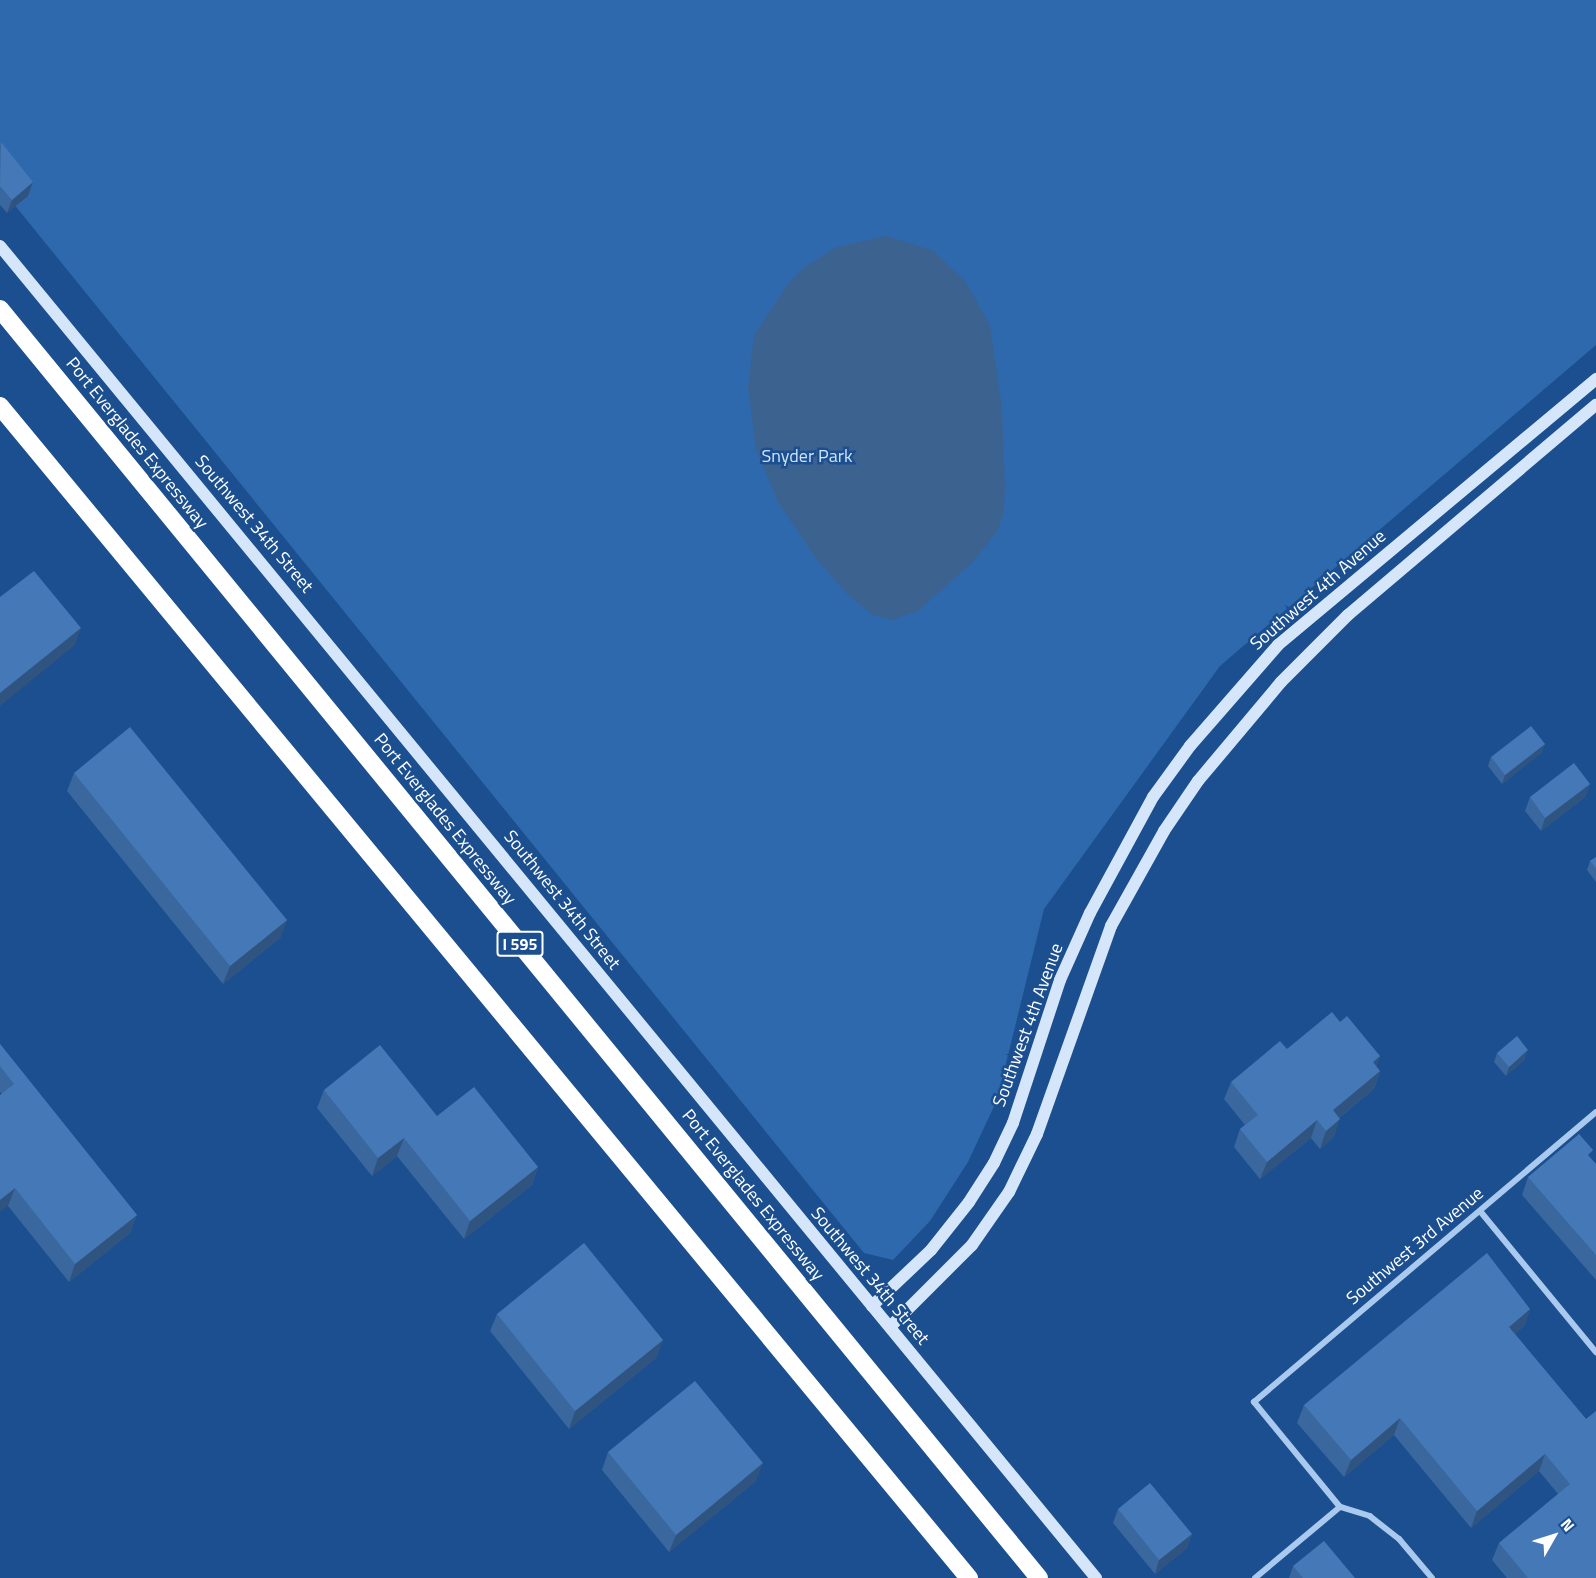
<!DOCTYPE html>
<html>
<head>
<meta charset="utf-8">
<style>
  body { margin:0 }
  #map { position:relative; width:1596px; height:1578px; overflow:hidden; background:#1b4f8f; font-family:"Titillium Web",sans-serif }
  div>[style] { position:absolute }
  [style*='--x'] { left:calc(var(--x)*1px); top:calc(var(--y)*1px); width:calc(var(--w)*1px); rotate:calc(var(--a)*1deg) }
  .green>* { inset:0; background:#2e69ad }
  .water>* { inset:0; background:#3c6290 }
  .street>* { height:6px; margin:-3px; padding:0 3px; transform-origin:3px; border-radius:3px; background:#a9c9ee }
  .secondary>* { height:12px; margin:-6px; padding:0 6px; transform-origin:6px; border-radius:6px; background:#d6e6fa }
  .highway>* { height:18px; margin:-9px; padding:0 9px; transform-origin:9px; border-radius:9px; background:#fff }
  .wall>* { inset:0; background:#3a679d }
  .shaded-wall>* { inset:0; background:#305480 }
  .building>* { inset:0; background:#4478b7 }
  span { translate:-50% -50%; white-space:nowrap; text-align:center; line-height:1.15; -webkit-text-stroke:5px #1b4f8f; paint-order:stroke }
  .shield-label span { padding:2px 4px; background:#1b4f8f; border:2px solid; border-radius:4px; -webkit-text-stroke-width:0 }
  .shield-label { font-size:16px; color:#fff; font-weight:700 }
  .street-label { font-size:18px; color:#fff }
  .park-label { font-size:18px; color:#cfe3fa }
  .north { position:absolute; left:1524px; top:1506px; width:60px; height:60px; -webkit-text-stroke:4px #1b4f8f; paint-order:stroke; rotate:51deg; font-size:16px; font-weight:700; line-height:24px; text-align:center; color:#fff }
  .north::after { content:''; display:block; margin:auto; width:21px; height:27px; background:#fff; clip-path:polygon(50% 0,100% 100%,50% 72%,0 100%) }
</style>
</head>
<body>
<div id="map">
  <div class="green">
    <i style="clip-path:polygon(0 0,1596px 0,1596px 345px,1220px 666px,1044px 909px,997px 1100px,968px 1162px,930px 1221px,893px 1260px,864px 1253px,0 187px)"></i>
  </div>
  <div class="water">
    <i style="clip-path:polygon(886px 236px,932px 250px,966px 282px,990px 325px,1002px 408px,1005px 485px,1004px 512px,998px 530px,974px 561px,918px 611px,892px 620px,873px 615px,848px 595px,815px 557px,778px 502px,756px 449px,748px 387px,754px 335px,790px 281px,806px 266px,837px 247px)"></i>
  </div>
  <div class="street">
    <i style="--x:1480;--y:1211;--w:183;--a:50.6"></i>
    <i style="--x:1255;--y:1578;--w:111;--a:-39.9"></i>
    <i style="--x:1432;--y:1578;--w:51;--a:-130.2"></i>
    <i style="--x:1399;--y:1539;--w:37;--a:-142"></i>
    <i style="--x:1370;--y:1516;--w:31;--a:-163"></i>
    <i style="--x:1340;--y:1507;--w:136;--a:-129.3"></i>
    <i style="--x:1254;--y:1402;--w:448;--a:-40.3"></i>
  </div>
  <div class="secondary">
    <i style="--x:0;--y:246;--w:1725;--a:50.55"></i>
    <i style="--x:872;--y:1306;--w:81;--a:-43.5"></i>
    <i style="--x:931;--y:1250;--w:61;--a:-51.6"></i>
    <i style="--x:969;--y:1202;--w:46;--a:-57.3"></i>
    <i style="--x:994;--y:1163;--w:44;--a:-64.6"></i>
    <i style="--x:1013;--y:1123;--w:151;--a:-71.8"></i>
    <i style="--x:1060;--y:980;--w:73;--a:-65.9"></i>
    <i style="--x:1090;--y:913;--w:132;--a:-61.5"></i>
    <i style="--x:1153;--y:797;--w:63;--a:-54"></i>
    <i style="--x:1190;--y:746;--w:134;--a:-48.9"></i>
    <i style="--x:1278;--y:645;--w:415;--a:-39.9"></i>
    <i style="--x:890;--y:1327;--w:116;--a:-45"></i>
    <i style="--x:972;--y:1245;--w:65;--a:-55.1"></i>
    <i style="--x:1009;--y:1192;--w:64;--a:-64.2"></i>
    <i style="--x:1037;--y:1134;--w:221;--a:-70.4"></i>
    <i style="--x:1111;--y:926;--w:109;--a:-60.8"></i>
    <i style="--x:1164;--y:831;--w:60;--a:-55.8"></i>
    <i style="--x:1198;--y:781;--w:129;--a:-50"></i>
    <i style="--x:1281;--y:682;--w:95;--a:-45"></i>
    <i style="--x:1348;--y:615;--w:325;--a:-40.3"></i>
  </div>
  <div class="highway">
    <i style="--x:0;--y:309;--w:1640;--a:50.69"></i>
    <i style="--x:0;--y:406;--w:1521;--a:50.42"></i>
  </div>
  <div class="wall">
    <i style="clip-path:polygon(0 143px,33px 182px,28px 196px,7px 213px,0 205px)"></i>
    <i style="clip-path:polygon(1545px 744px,1541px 753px,1502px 784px,1488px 766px,1491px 757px)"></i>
    <i style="clip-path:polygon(74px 773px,287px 920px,280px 938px,223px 984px,67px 791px)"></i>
    <i style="clip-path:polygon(1590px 784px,1585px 797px,1541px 831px,1525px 811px,1530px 797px)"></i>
    <i style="clip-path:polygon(1596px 857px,1596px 882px,1587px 870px,1590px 861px)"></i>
    <i style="clip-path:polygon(1340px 1022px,1380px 1056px,1376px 1067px,1380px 1071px,1374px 1089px,1339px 1118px,1334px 1137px,1320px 1149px,1311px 1138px,1260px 1179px,1234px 1147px,1240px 1129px,1245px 1125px,1224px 1099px,1231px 1082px,1287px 1049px)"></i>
    <i style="clip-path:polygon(0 1044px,137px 1215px,130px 1233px,69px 1282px,8px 1206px,2px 1094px,0 1092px)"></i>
    <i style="clip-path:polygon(1497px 1053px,1525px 1059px,1506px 1076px,1494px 1062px)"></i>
    <i style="clip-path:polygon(324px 1090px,437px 1116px,538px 1167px,532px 1185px,464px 1239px,397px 1156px,372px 1176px,317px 1108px)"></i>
    <i style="clip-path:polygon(1590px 1158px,1596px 1164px,1596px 1280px,1522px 1195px,1528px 1177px)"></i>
    <i style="clip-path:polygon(1530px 1309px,1524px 1326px,1515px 1334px,1586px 1419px,1596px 1578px,1507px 1578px,1492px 1560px,1499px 1543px,1558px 1494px,1539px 1471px,1471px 1528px,1394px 1435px,1344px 1477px,1297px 1423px,1304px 1405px)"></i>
    <i style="clip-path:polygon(497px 1314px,663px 1340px,656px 1358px,569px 1429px,490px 1331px)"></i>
    <i style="clip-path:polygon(608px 1452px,756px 1481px,669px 1552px,602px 1470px)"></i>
    <i style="clip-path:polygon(1118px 1509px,1192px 1534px,1187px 1548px,1155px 1574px,1113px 1523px)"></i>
    <i style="clip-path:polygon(1293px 1566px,1355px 1578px,1289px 1578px)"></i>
  </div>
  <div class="shaded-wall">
    <i style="clip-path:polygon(33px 182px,28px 196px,7px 213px,12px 200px)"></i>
    <i style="clip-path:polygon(81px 628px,75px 645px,0 706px,0 693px)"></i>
    <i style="clip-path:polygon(1545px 744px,1541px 753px,1502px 784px,1505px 775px)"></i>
    <i style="clip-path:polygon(1590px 784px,1585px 797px,1541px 831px,1545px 818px)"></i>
    <i style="clip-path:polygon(287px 920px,280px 938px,223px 984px,230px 966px)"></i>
    <i style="clip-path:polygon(1528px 1050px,1525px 1059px,1506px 1076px,1509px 1067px)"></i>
    <i style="clip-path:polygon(1380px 1056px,1374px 1074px,1373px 1062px)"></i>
    <i style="clip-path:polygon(1380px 1071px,1374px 1089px,1326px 1128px,1333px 1110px)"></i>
    <i style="clip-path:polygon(1340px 1119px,1334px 1137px,1320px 1149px,1326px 1131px)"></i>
    <i style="clip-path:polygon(1317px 1120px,1311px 1138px,1260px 1179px,1267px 1162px)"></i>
    <i style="clip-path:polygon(404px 1138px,397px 1156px,372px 1176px,378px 1158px)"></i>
    <i style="clip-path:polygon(538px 1167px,532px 1185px,464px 1239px,470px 1221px)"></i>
    <i style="clip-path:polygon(15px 1188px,8px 1206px,0 1212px,0 1200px)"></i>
    <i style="clip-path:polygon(137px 1215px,130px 1233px,69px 1282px,75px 1264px)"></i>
    <i style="clip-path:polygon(1530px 1309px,1524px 1326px,1503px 1344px,1509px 1327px)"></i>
    <i style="clip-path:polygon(663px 1340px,656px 1358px,569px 1429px,575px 1411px)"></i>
    <i style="clip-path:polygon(1400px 1418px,1394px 1435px,1344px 1477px,1351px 1460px)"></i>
    <i style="clip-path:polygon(1545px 1454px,1539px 1471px,1471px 1528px,1477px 1511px)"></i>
    <i style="clip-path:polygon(763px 1463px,756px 1481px,669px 1552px,676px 1535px)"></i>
    <i style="clip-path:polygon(1192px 1534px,1187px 1548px,1155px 1574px,1159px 1560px)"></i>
  </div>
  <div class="building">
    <i style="clip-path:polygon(1px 142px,33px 182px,12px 200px,0 186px)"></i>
    <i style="clip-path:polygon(34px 571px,81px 628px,0 693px,0 597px)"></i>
    <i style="clip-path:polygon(1531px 726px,1545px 744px,1505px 775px,1491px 757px)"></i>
    <i style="clip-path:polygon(130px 727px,287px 920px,230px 966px,74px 773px)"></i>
    <i style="clip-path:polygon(1574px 763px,1590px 784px,1545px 818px,1530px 797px)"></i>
    <i style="clip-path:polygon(1596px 857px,1596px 868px,1590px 861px)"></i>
    <i style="clip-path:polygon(1332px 1012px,1340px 1022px,1347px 1016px,1380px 1056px,1373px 1062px,1380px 1071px,1333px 1110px,1340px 1119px,1326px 1131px,1317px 1120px,1267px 1162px,1240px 1129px,1258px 1115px,1231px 1082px,1280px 1041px,1287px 1049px)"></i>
    <i style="clip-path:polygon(1517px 1036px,1528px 1050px,1509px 1067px,1497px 1053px)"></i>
    <i style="clip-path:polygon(0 1044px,137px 1215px,75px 1264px,15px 1188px,0 1200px,0 1095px,14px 1084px,0 1066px)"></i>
    <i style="clip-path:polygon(380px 1045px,437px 1116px,474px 1087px,538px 1167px,470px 1221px,404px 1138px,378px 1158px,324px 1090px)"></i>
    <i style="clip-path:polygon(1579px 1134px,1593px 1150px,1588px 1155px,1596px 1164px,1596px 1255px,1528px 1177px)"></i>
    <i style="clip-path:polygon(584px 1243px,663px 1340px,575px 1411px,497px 1314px)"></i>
    <i style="clip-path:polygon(1487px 1253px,1530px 1309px,1509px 1327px,1586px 1419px,1596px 1411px,1596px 1578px,1528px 1578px,1499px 1543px,1570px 1484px,1545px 1454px,1477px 1511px,1400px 1418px,1351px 1460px,1304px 1405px)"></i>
    <i style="clip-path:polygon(695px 1381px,763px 1463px,676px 1535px,608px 1452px)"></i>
    <i style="clip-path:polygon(1150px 1483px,1192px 1534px,1159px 1560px,1118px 1509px)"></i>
    <i style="clip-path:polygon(1324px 1541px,1355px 1578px,1303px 1578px,1293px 1566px)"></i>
  </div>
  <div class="shield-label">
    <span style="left:520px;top:944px">I 595</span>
  </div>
  <div class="street-label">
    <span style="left:137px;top:443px;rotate:51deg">Port Everglades Expressway</span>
    <span style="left:254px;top:524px;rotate:50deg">Southwest 34th Street</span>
    <span style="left:1318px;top:590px;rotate:-41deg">Southwest 4th Avenue</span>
    <span style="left:445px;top:819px;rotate:51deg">Port Everglades Expressway</span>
    <span style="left:562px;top:900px;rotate:51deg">Southwest 34th Street</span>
    <span style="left:1028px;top:1025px;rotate:-70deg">Southwest 4th Avenue</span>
    <span style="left:753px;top:1195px;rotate:51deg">Port Everglades Expressway</span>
    <span style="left:1415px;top:1246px;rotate:-40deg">Southwest 3rd Avenue</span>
    <span style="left:870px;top:1276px;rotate:50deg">Southwest 34th Street</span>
  </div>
  <div class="park-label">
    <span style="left:807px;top:456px">Snyder Park</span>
  </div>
  <div class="north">N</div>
</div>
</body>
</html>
